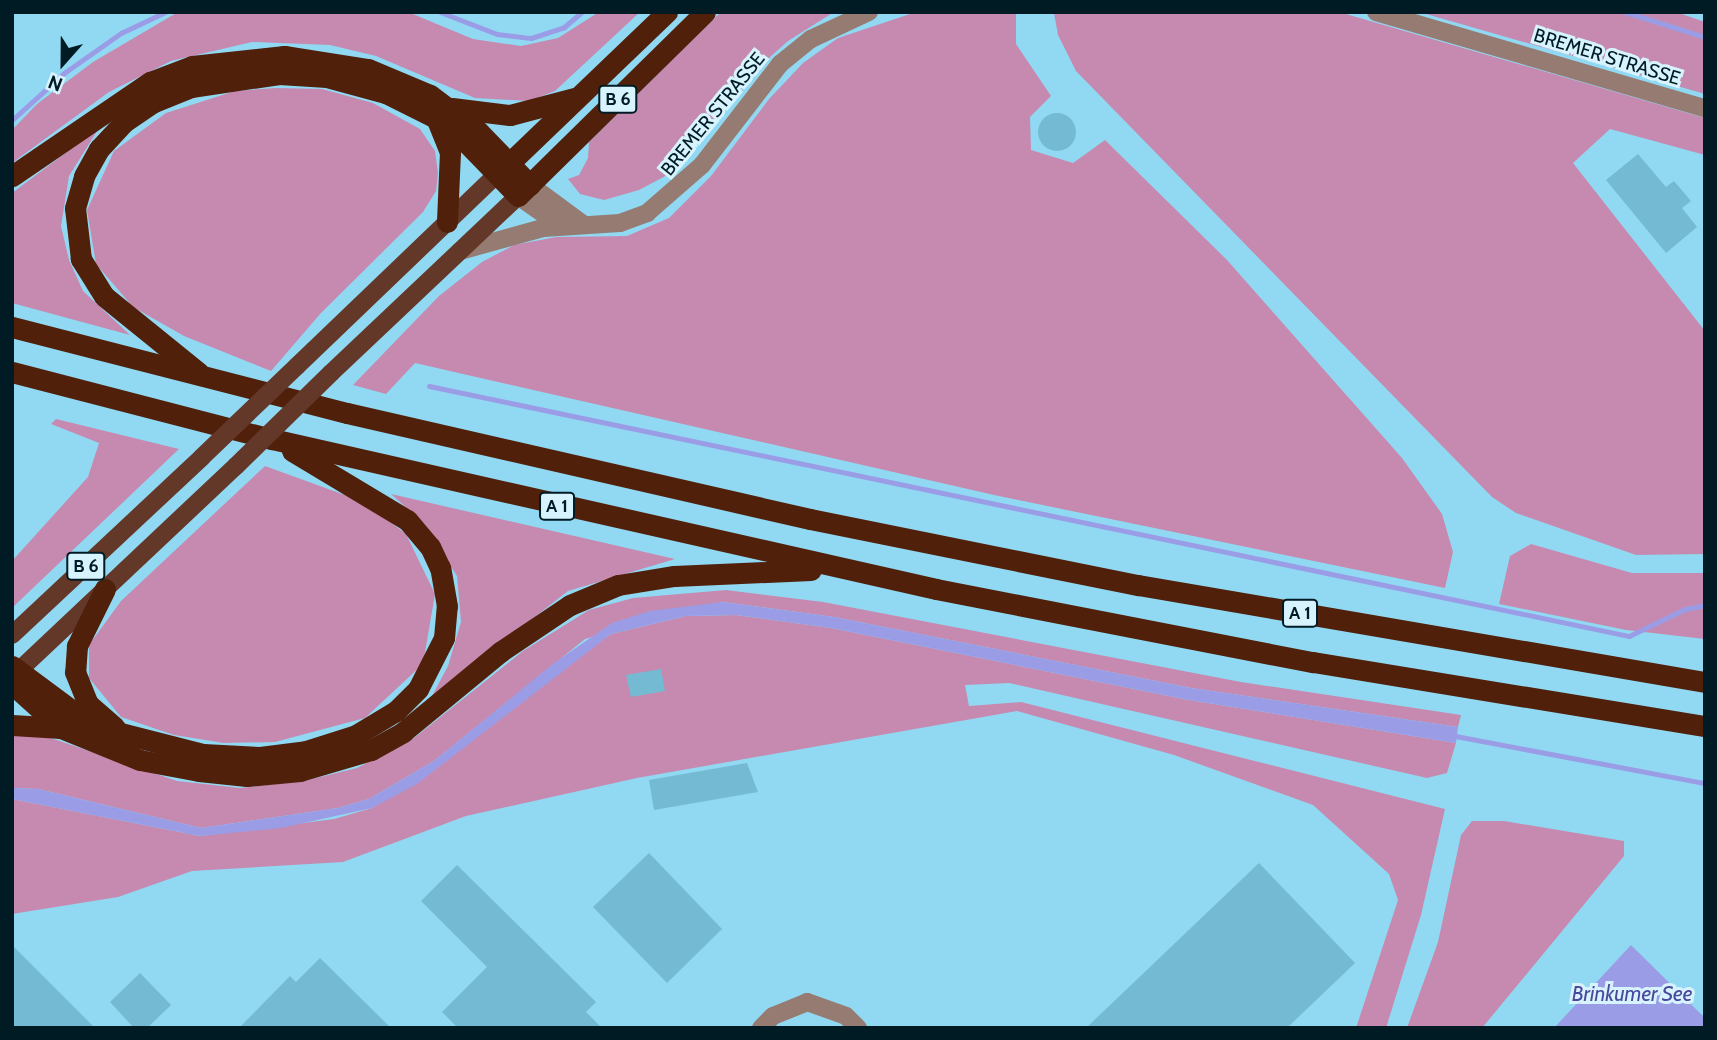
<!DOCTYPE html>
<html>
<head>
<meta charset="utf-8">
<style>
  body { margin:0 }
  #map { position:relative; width:1717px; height:1040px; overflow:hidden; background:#91d9f2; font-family:Cabin,sans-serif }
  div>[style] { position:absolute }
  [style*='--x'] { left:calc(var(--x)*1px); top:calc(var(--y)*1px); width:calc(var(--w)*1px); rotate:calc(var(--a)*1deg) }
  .green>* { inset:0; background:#c68ab0 }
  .water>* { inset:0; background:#9a9de6 }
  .stream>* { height:5px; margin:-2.5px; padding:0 2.5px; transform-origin:2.5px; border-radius:2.5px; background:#9a9de6 }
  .building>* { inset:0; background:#73bad2 }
  .round { border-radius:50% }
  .minor>* { height:18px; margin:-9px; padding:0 9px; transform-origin:9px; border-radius:9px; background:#957b71 }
  .major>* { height:18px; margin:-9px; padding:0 9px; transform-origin:9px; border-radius:9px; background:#633828 }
  .highway>* { height:21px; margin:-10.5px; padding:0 10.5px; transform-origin:10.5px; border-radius:10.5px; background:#50200b }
  .major-bridge>* { height:18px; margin:-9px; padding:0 9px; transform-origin:9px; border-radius:9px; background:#633828 }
  span { translate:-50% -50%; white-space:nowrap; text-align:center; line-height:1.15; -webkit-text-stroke:6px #d7f3fd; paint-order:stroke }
  .shield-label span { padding:2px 5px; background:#d7f3fd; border:2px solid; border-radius:5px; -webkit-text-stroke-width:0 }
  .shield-label { font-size:18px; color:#001b24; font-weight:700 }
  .street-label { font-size:19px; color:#001b24 }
  .water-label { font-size:21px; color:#4b479d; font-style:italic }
  .frame { position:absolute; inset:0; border:14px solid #001b24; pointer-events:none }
  .north { position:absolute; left:28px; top:28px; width:70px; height:70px; -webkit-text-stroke:5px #d7f3fd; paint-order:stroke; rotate:201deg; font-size:19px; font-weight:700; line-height:28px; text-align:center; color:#001b24 }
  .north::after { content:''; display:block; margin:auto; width:24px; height:32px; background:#001b24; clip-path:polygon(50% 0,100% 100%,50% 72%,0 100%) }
</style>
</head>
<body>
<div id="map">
  <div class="green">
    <i style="clip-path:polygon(178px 12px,408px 12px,473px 39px,521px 46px,558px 38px,599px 12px,640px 12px,555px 91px,529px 101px,475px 98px,376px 56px,330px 45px,252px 42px,171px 61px,109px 92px,12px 163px,12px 130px,37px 104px,93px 62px)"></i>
    <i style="clip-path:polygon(721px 12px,834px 12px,788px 41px,759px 67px,673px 172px,639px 190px,604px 200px,580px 194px,568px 179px,579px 175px,588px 158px,589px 142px)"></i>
    <i style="clip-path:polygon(916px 12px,1016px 12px,1016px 44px,1051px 96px,1030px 117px,1031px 150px,1073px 163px,1105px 140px,1227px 260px,1402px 458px,1442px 514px,1453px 552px,1445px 588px,994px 495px,415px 363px,386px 394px,353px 385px,439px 296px,482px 262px,514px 245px,556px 237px,627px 236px,669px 218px,711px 176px,769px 99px,803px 63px,838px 38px)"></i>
    <i style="clip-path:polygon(1339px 12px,1705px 118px,1705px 155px,1610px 129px,1573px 163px,1705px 331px,1705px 554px,1636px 555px,1516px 513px,1492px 497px,1076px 71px,1058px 35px,1054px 13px)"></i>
    <i style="clip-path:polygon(1419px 12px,1676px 12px,1705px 22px,1705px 94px)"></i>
    <i style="clip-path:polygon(276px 88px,322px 89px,373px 103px,420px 129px,435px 151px,438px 173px,436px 191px,423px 212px,321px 313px,271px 371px,184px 336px,133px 307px,96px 264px,87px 210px,114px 151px,166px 113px,235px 91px)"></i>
    <i style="clip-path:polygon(99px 128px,69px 176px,61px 226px,69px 260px,83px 291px,130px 335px,12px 303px,12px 193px)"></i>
    <i style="clip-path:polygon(56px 419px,179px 449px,12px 608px,12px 561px,88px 477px,99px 443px,51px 424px)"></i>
    <i style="clip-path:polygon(265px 466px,364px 502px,406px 534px,435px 594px,423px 664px,365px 718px,275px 742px,224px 743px,174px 735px,121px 717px,89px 678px,89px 645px,121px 601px)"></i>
    <i style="clip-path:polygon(391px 494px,675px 559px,568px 591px,431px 698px,448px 666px,461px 622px,457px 576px,421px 521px)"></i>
    <i style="clip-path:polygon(1531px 544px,1632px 573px,1705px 573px,1705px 639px,1626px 630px,1499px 604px,1510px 556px)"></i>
    <i style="clip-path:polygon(726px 590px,823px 602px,1241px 682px,1461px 715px,1458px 727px,1191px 688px,834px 617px,723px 602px,585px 639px,434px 761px,369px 799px,338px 808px,201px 828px,38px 789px,12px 788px,12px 735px,48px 737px,177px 781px,240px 788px,304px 781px,357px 768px,414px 738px,523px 651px,589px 610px,633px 598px)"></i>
    <i style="clip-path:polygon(736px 615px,831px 628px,1189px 700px,1456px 743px,1447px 773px,1427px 778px,1009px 683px,965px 685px,969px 706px,1021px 702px,1445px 809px,1421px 915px,1386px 1028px,1356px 1028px,1398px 900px,1389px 874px,1313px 805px,1174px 755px,1017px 711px,637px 778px,466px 816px,343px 862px,192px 871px,118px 897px,12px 914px,12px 799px,200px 836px,334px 819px,372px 808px,611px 634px,686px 616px)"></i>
    <i style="clip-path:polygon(1472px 821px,1504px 821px,1624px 841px,1624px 856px,1482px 1028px,1407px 1028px,1438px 942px,1461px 835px)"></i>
  </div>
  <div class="water">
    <i style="clip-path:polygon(723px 602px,834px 617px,1191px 688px,1458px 727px,1456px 743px,1189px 700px,831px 628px,736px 615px,686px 616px,611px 634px,417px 784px,372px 808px,281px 828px,200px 836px,12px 799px,12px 788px,38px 789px,201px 828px,338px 808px,369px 799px,434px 761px,554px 663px,612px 623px,650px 611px)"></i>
    <i style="clip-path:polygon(1631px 945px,1705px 1018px,1705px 1028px,1554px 1028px)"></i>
  </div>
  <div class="stream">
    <i style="--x:440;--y:12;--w:61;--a:21.1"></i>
    <i style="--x:497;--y:34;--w:34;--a:7"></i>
    <i style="--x:531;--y:38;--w:35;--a:-18"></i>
    <i style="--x:564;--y:27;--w:23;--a:-40"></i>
    <i style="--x:1625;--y:12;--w:84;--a:17.4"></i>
    <i style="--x:12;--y:120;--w:70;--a:-42.1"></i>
    <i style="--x:64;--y:73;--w:70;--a:-35.1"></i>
    <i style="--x:121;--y:33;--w:49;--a:-25.5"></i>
    <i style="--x:429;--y:386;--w:1226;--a:11.77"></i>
    <i style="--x:1629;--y:636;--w:62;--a:-25.7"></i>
    <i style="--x:1685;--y:609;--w:20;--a:-11"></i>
    <i style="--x:1450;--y:735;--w:259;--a:10.7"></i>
  </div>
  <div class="building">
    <i class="round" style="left:1038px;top:113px;width:38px;height:38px"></i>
    <i style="clip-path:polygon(1638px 154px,1666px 187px,1674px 181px,1691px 201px,1682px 208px,1697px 227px,1666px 253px,1606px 180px)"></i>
    <i style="clip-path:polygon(661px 669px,665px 691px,631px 697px,626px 675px)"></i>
    <i style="clip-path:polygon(747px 763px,758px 792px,654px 810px,649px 780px)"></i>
    <i style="clip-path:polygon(649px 853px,722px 929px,667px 983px,593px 907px)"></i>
    <i style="clip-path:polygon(1259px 863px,1355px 963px,1287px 1028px,1086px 1028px)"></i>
    <i style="clip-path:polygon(457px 865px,596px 1002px,586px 1012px,602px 1028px,458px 1028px,442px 1012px,487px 967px,421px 901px)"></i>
    <i style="clip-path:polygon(12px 945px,95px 1028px,12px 1028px)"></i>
    <i style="clip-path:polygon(320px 958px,391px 1028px,239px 1028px,290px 976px,296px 982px)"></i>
    <i style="clip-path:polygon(140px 973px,171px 1005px,147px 1028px,134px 1028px,110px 1002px)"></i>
  </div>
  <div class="minor">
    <i style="--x:1376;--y:12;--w:343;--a:16.3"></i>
    <i style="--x:530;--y:185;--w:67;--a:36.5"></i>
    <i style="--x:518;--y:196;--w:52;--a:34.9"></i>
    <i style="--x:460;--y:251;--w:86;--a:-15.5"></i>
    <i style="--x:543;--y:228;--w:77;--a:-3.7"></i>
    <i style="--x:620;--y:223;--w:29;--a:-20"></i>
    <i style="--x:647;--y:213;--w:73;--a:-41.1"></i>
    <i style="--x:702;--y:165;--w:128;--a:-52.3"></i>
    <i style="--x:780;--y:64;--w:40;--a:-39"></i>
    <i style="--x:811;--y:39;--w:64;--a:-25"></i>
    <i style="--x:761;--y:1028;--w:17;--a:-45"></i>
    <i style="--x:773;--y:1016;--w:37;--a:-22"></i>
    <i style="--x:807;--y:1002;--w:41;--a:19.7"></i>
    <i style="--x:846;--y:1016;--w:17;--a:45"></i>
  </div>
  <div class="major">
    <i style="--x:297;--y:366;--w:277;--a:-43.8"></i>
    <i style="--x:331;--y:373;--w:257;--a:-43.4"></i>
    <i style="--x:12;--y:635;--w:260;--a:-43.1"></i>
    <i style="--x:12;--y:677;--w:308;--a:-43.3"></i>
  </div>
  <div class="highway">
    <i style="--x:452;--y:108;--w:58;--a:6.9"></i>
    <i style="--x:510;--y:115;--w:66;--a:-14.9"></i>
    <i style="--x:437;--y:120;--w:35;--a:68"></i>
    <i style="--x:450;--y:152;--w:70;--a:92.5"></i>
    <i style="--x:499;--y:173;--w:233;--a:-43.8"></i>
    <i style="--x:12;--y:176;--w:167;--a:-34.3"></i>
    <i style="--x:150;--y:82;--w:45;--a:-20.9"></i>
    <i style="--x:192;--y:66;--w:93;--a:-6.2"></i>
    <i style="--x:284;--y:56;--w:85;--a:8.8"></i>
    <i style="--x:368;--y:69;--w:67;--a:22.8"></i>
    <i style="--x:430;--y:95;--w:60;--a:36.9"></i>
    <i style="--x:478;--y:131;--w:75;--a:46.1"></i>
    <i style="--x:12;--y:327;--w:346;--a:14.4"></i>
    <i style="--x:347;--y:413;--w:475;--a:12.9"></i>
    <i style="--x:810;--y:519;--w:335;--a:11.4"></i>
    <i style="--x:1138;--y:585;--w:575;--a:9.71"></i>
    <i style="--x:12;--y:372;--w:268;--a:14.5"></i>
    <i style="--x:272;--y:439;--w:681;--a:12.73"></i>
    <i style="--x:936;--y:589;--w:384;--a:11"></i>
    <i style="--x:1313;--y:662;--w:397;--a:9.3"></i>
    <i style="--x:199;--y:373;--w:122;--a:-141"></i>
    <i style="--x:104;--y:296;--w:44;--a:-121.9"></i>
    <i style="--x:81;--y:259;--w:51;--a:-96.7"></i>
    <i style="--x:75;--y:208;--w:33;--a:-74"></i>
    <i style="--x:84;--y:176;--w:31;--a:-61"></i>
    <i style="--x:99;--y:149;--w:37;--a:-47"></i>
    <i style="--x:124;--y:122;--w:36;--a:-34"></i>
    <i style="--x:154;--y:102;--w:40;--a:-22"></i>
    <i style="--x:191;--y:87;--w:89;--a:-8.4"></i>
    <i style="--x:279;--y:74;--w:48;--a:3.6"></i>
    <i style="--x:327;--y:77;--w:61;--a:15.2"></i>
    <i style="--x:386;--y:93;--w:56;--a:26.6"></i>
    <i style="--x:436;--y:118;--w:24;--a:35"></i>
    <i style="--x:456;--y:132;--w:89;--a:45.9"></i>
    <i style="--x:518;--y:196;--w:262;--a:-44.5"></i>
    <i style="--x:105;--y:589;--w:64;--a:116.2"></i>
    <i style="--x:77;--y:646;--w:26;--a:94"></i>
    <i style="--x:75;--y:672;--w:35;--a:68"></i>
    <i style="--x:88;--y:704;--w:35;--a:41"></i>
    <i style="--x:12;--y:666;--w:101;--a:36.5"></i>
    <i style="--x:93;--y:726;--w:114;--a:14.3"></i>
    <i style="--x:203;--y:754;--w:57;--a:3"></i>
    <i style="--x:260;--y:757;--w:46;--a:-7.4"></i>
    <i style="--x:306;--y:751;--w:52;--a:-17.7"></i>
    <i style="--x:356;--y:735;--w:47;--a:-31"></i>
    <i style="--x:396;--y:711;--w:31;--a:-45"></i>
    <i style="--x:418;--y:689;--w:57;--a:-63"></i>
    <i style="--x:444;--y:638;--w:32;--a:-85"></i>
    <i style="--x:447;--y:606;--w:39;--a:-100"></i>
    <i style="--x:440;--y:568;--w:23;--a:-115"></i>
    <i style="--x:430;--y:547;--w:35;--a:-130"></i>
    <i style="--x:407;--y:520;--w:134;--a:-149"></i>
    <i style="--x:12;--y:684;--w:66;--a:41.9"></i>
    <i style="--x:12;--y:725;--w:49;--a:3.5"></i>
    <i style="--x:61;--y:728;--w:85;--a:22.1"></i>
    <i style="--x:140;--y:760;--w:60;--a:10.6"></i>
    <i style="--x:199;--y:771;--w:48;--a:5.9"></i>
    <i style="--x:247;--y:776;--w:53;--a:-5.4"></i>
    <i style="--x:300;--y:771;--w:74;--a:-16.5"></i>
    <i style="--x:371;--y:750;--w:37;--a:-29"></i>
    <i style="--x:403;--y:732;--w:126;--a:-39.5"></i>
    <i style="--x:500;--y:652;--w:84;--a:-33.9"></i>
    <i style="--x:570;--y:605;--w:52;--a:-22.6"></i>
    <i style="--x:618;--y:585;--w:57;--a:-9.1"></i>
    <i style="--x:674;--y:576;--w:137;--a:-2.5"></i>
  </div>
  <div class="major-bridge">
    <i style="--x:202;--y:457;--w:132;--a:-43.8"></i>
    <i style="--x:236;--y:466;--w:133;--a:-44.4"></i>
  </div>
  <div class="shield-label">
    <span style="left:618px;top:99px">B 6</span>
    <span style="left:557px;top:506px">A 1</span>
    <span style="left:86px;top:566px">B 6</span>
    <span style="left:1300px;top:613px">A 1</span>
  </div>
  <div class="street-label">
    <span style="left:1607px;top:57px;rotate:17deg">BREMER STRASSE</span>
    <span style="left:713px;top:114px;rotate:-51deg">BREMER STRASSE</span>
  </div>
  <div class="water-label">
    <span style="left:1632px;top:994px">Brinkumer See</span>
  </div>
  <div class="frame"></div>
  <div class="north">N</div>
</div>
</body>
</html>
